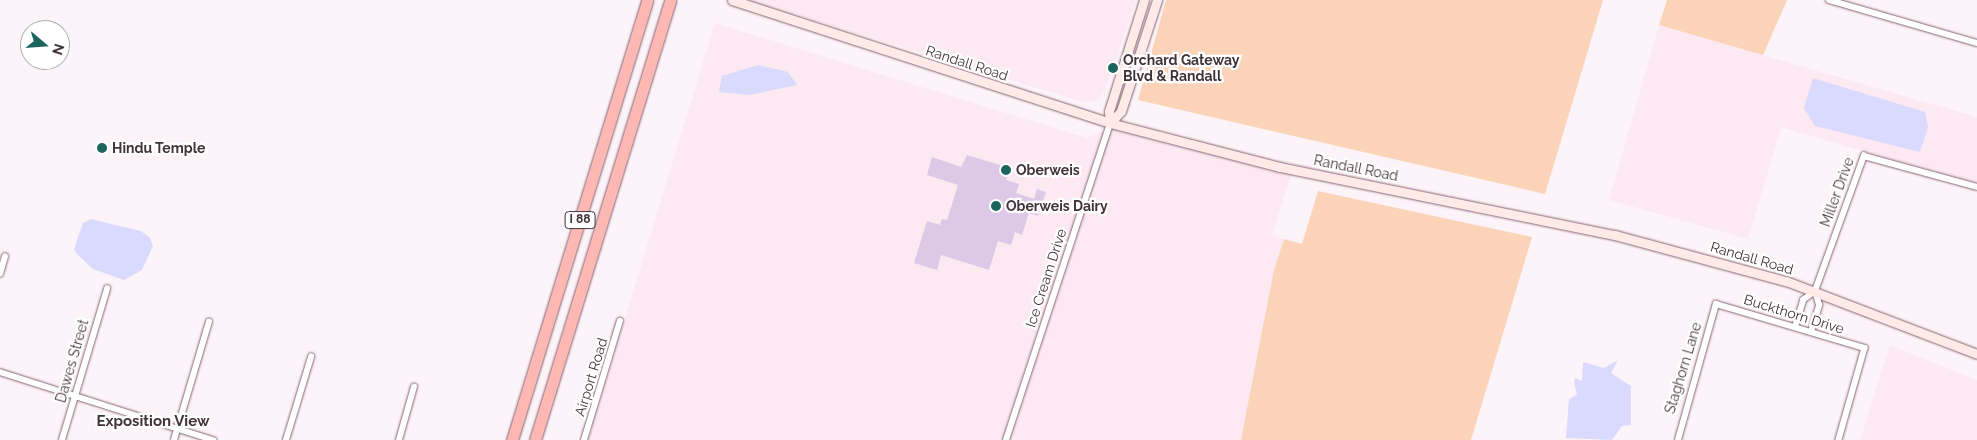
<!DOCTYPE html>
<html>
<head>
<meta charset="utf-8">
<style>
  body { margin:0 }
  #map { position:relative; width:1977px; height:440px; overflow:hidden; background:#fcf4f8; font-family:Raleway,sans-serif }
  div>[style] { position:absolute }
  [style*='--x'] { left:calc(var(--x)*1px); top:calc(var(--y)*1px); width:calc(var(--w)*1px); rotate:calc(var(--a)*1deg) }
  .built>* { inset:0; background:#fce9f1 }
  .green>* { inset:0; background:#fad3b9 }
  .water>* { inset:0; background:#d9dafd }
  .building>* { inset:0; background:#dec8e7 }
  .roads { filter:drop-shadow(0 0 1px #856373) drop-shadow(0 0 1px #856373) }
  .street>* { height:5.5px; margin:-2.75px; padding:0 2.75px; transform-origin:2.75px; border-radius:2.75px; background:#fff }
  .secondary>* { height:9px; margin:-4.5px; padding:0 4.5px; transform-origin:4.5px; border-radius:4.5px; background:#ffeae8 }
  .highway>* { height:11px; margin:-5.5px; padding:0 5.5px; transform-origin:5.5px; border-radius:5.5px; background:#feb8b4 }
  .dots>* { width:14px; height:14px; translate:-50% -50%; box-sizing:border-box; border:2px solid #fff; border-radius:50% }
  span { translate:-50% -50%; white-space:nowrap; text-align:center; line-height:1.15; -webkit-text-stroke:4.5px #fff; paint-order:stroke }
  .shield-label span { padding:1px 4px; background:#fff; border:1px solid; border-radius:4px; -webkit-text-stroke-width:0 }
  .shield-label { font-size:12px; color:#413239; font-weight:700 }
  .poi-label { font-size:14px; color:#413239; font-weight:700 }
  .left { translate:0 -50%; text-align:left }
  .street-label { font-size:14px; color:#413239 }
  .neighbourhood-label { font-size:15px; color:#413239; font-weight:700 }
  .north { position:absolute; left:20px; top:20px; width:50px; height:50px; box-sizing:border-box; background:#fff; border:1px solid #b3adb0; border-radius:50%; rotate:108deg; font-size:14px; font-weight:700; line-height:20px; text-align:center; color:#413239 }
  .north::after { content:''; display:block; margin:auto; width:18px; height:22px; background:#1b655c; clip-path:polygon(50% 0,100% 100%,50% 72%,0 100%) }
</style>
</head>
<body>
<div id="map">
  <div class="built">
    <i style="clip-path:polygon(747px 0,1136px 0,1105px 91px,1097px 100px,1083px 102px)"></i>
    <i style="clip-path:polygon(715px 23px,1087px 138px,1112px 127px,1292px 172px,1272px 235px,1284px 239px,1241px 440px,588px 440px)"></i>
    <i style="clip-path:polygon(1659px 25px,1977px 117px,1977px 185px,1781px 127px,1748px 239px,1609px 200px)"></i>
    <i style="clip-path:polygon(1890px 345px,1977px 380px,1977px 440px,1860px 440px)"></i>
  </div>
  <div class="green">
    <i style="clip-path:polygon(1166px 0,1603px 0,1545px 194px,1138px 100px)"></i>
    <i style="clip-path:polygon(1667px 0,1787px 0,1763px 55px,1659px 25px)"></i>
    <i style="clip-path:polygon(1318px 191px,1532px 237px,1471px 440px,1241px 440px,1274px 270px,1284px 239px,1302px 244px)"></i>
  </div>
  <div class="water">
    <i style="clip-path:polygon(758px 65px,788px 72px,797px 85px,749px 95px,719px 92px,722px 76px)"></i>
    <i style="clip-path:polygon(1813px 78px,1925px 112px,1928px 127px,1920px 152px,1815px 126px,1804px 108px)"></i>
    <i style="clip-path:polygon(91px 219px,141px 231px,150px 238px,153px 246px,142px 270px,124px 280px,93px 269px,79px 256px,74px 250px,78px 237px,83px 223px)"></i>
    <i style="clip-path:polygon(1618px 360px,1611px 373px,1631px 386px,1631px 425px,1622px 426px,1612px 440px,1566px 438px,1569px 399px,1577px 395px,1574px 383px,1575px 378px,1582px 381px,1583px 362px,1604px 368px)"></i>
  </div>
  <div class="building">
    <i style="clip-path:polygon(967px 155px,1010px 168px,1006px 180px,1019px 184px,1016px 193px,1034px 199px,1037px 189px,1046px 192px,1038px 216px,1029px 213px,1022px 235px,1015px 232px,1011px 245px,998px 241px,989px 270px,941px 255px,937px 270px,914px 263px,927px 221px,940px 225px,942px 219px,947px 220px,958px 185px,927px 175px,932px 157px,961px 167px)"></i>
  </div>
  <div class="roads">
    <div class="street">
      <i style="--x:1829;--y:0;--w:154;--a:16.2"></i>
      <i style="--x:0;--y:274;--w:18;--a:-74"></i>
      <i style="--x:1815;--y:291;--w:144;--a:-70.1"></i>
      <i style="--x:1864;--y:156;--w:117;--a:15.3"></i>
      <i style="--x:1795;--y:327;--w:28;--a:-73"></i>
      <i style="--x:1803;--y:300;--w:15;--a:-37"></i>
      <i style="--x:1811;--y:332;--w:28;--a:-73"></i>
      <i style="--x:1819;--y:305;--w:15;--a:-106"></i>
      <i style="--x:0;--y:372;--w:224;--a:17.7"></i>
      <i style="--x:62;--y:440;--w:158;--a:-73.4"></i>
      <i style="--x:174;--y:440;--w:123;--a:-73.5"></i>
      <i style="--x:286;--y:440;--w:87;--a:-73.2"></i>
      <i style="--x:399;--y:440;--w:55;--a:-74.2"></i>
      <i style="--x:584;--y:440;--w:124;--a:-73.2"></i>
      <i style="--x:1006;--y:440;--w:334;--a:-71.8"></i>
      <i style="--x:1678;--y:440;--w:141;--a:-74.4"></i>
      <i style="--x:1716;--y:304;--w:155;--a:16.5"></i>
      <i style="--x:1865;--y:348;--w:96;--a:105.8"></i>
    </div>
    <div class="secondary">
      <i style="--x:732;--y:0;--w:398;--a:18"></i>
      <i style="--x:1110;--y:123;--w:176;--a:14.5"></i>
      <i style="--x:1280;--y:167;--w:342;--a:11.5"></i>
      <i style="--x:1615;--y:235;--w:177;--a:15.1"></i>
      <i style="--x:1786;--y:281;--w:204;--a:20.9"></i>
      <i style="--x:1110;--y:123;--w:16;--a:-47"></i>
      <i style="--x:1121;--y:111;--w:117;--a:-72"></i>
      <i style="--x:1110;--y:123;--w:12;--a:-95"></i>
      <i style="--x:1109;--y:111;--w:116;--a:-72.5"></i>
    </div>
    <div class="highway">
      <i style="--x:512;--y:440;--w:460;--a:-72.9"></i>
      <i style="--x:535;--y:440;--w:460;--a:-72.9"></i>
    </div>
  </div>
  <div class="dots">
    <i style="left:1113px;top:68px;background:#1b655c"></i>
    <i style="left:102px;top:148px;background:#1b655c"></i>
    <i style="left:1006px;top:170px;background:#1b655c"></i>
    <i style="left:996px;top:206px;background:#1b655c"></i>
  </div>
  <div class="shield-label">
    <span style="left:580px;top:220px">I 88</span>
  </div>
  <div class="poi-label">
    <span class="left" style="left:1123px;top:68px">Orchard Gateway<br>Blvd &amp; Randall</span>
    <span class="left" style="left:112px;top:148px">Hindu Temple</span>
    <span class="left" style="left:1016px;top:170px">Oberweis</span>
    <span class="left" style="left:1006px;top:206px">Oberweis Dairy</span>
  </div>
  <div class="street-label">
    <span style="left:967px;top:63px;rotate:18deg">Randall Road</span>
    <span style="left:1356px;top:168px;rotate:11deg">Randall Road</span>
    <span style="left:1837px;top:192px;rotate:-70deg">Miller Drive</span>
    <span style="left:1752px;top:258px;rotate:16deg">Randall Road</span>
    <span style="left:1046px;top:278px;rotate:-72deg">Ice Cream Drive</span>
    <span style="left:1794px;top:314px;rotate:17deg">Buckthorn Drive</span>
    <span style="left:72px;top:361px;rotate:-74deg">Dawes Street</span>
    <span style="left:1683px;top:368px;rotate:-73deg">Staghorn Lane</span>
    <span style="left:591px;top:377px;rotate:-73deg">Airport Road</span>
  </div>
  <div class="neighbourhood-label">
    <span style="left:153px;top:422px">Exposition View</span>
  </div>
  <div class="north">N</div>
</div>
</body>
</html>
